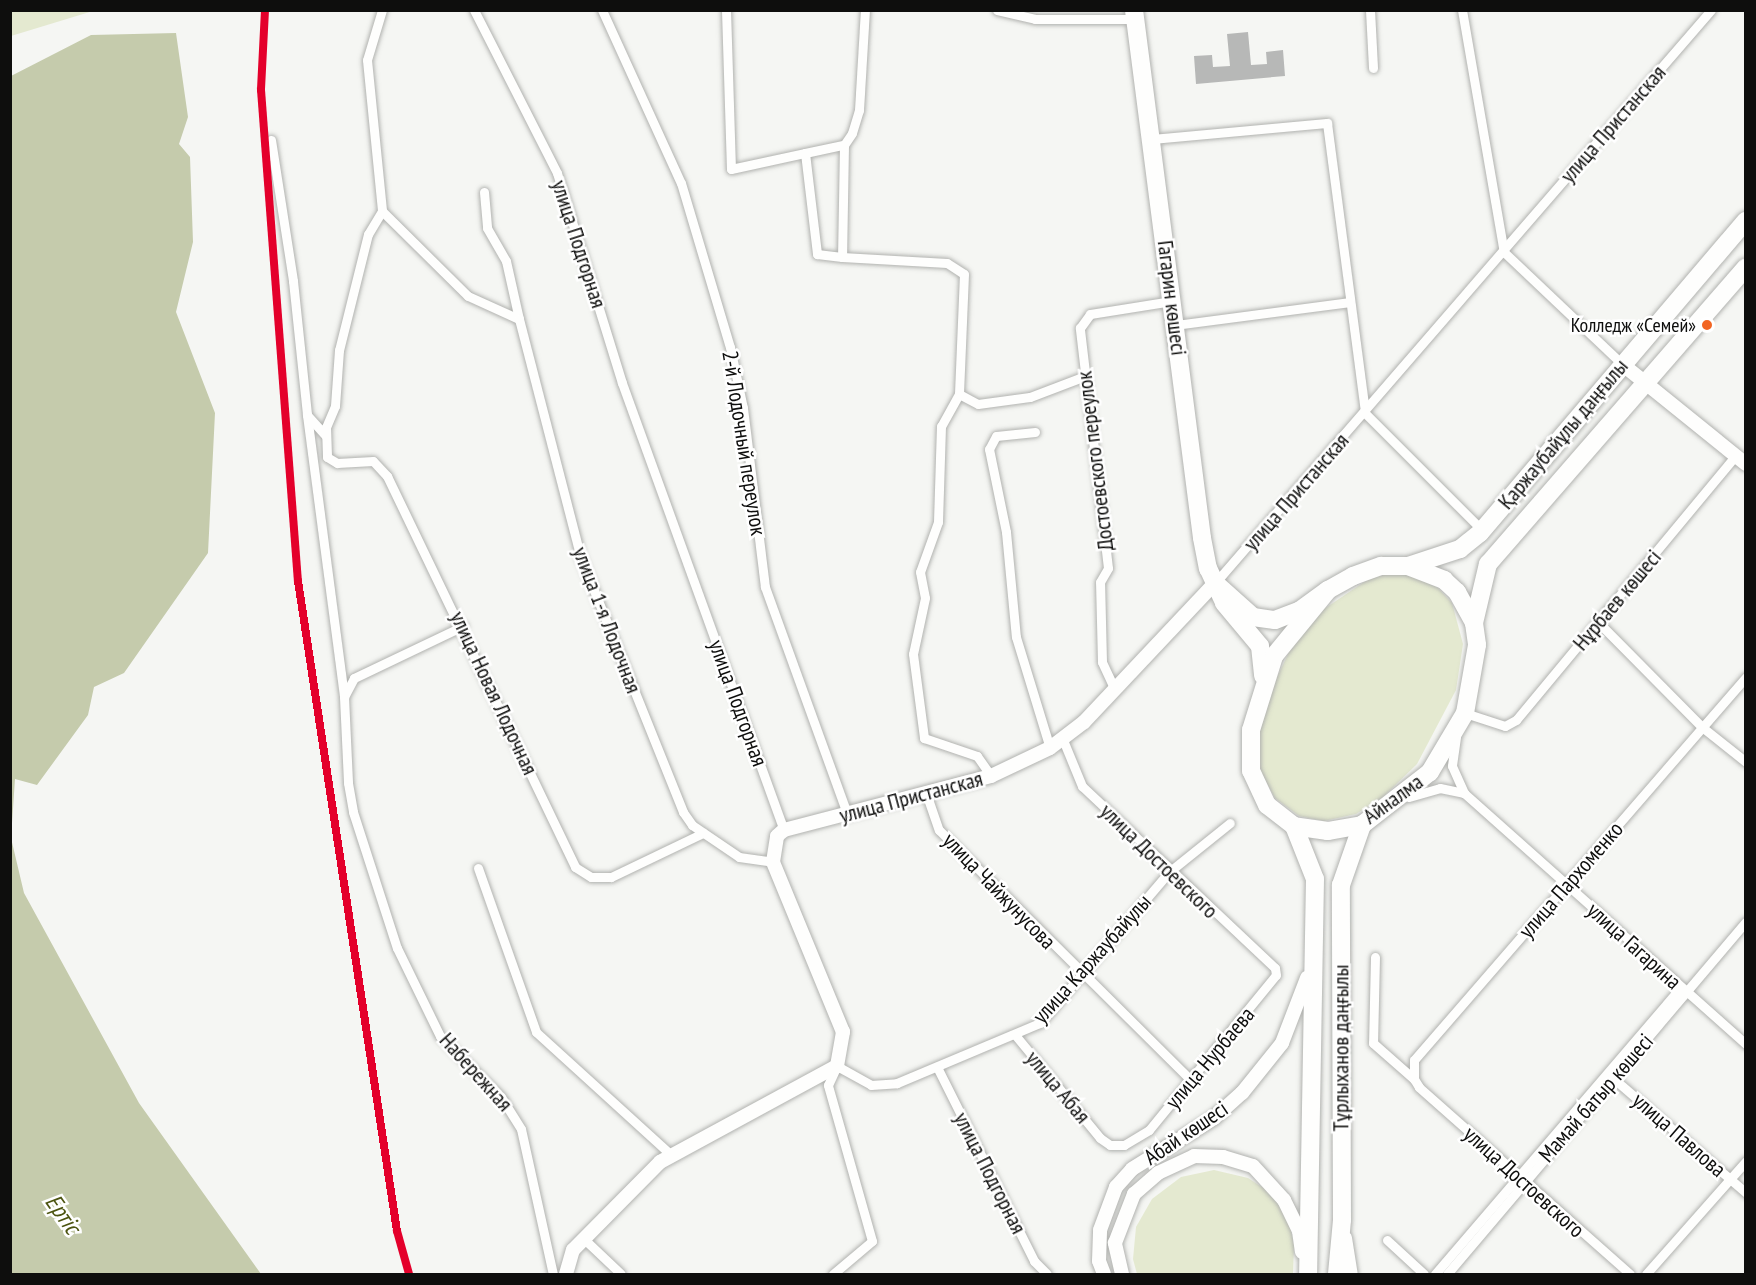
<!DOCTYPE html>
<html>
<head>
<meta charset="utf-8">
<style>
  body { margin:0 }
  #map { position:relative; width:1756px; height:1285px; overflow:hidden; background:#f5f6f3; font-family:"PT Sans Narrow",sans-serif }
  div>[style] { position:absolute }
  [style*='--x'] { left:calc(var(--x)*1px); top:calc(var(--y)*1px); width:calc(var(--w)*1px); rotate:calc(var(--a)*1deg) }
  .green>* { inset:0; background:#e4e9d0 }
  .water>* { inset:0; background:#c5cbac }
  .building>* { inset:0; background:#b7b8b7 }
  .roads { filter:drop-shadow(0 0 2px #b1b2af) drop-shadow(0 0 2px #b1b2af) }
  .street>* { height:9px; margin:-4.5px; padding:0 4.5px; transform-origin:4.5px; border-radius:4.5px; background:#fefefd }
  .secondary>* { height:14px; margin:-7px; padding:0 7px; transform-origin:7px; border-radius:7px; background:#fefefd }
  .highway>* { height:18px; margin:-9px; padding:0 9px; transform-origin:9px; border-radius:9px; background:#fefefd }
  .rail-1>* { height:8px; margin:-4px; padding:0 4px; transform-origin:4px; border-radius:4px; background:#e4002b }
  .dots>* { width:16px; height:16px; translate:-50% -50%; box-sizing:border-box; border:3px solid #fff; border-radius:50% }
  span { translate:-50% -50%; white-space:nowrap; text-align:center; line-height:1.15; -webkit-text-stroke:5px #fff; paint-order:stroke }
  .bus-label { font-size:20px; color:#0e0e0d }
  .right { translate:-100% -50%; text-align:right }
  .street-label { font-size:22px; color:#0e0e0d }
  .water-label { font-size:24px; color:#4c5410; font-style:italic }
  .frame { position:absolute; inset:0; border:12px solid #0e0e0d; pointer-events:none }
</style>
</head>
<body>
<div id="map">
  <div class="green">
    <i style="clip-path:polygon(11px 10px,93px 10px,93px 11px,11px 36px)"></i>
    <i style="clip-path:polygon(1393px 573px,1414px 576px,1438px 588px,1452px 603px,1463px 644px,1456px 690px,1417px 764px,1383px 797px,1356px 814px,1324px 821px,1299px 816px,1275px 798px,1260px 771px,1258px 735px,1267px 699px,1289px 652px,1324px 609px,1370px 578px)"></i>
    <i style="clip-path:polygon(1214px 1170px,1248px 1178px,1268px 1191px,1287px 1215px,1294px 1244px,1293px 1274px,1137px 1274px,1133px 1259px,1136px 1227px,1152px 1199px,1181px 1177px)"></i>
  </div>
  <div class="water">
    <i style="clip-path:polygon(176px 33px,188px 117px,179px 144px,190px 157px,193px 242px,176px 312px,215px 413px,208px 553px,124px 673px,94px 687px,88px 715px,37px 785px,15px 779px,11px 838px,24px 893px,139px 1103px,261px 1274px,11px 1274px,11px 76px,91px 35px)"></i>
  </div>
  <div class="building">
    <i style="clip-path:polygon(1248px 32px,1251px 65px,1267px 64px,1266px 52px,1283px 50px,1285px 76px,1196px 84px,1194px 56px,1212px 55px,1213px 67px,1230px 66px,1227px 34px)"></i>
  </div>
  <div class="roads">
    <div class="street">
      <i style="--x:382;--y:10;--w:52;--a:106.7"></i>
      <i style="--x:367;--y:60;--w:152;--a:84.3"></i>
      <i style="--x:382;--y:211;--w:27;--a:121"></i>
      <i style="--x:368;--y:234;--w:120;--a:104"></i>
      <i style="--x:339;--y:350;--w:56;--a:94.1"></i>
      <i style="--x:335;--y:406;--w:23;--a:113"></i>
      <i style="--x:326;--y:427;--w:30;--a:88"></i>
      <i style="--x:327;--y:457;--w:12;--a:31"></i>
      <i style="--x:337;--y:463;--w:36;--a:-3"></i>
      <i style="--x:373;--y:461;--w:21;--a:47"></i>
      <i style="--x:387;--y:476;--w:434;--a:64.3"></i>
      <i style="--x:575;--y:867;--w:19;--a:32"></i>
      <i style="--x:591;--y:877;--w:20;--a:0"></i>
      <i style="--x:611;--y:877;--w:102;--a:-25.6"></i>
      <i style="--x:474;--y:10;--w:183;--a:63"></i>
      <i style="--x:557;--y:173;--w:220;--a:72.8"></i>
      <i style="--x:622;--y:383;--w:475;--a:70.1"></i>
      <i style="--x:602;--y:10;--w:190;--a:65.5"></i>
      <i style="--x:681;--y:183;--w:171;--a:73.4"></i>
      <i style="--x:730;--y:347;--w:62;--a:78"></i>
      <i style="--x:743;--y:408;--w:180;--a:83"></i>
      <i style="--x:765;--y:587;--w:241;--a:70.1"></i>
      <i style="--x:726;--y:10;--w:159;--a:88.2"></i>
      <i style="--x:731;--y:169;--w:76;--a:-12.2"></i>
      <i style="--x:805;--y:153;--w:102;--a:83.2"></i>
      <i style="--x:817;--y:254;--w:25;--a:7"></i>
      <i style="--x:997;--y:10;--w:39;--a:13"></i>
      <i style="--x:1035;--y:19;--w:100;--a:0"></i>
      <i style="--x:1370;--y:10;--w:58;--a:87"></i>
      <i style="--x:1462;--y:10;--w:246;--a:80.2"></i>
      <i style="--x:1504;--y:252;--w:163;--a:43.5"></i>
      <i style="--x:1151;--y:139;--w:177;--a:-5.2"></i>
      <i style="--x:1327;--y:123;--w:292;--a:82.5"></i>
      <i style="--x:1365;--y:413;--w:165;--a:45"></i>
      <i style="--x:271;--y:140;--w:143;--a:81.1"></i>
      <i style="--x:293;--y:281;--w:135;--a:84"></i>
      <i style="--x:844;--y:145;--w:112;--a:91"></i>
      <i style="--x:842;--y:257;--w:105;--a:3.3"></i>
      <i style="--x:947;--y:263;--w:20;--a:33"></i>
      <i style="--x:964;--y:274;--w:120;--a:92.4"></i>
      <i style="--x:959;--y:394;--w:37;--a:119"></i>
      <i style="--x:941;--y:426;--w:96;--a:91.8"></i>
      <i style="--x:938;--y:522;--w:53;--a:109.8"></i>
      <i style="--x:920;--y:572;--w:26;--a:79"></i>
      <i style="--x:925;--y:598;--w:57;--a:102.1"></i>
      <i style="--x:913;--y:654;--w:85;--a:82.5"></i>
      <i style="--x:924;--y:738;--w:56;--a:18.8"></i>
      <i style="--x:977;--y:756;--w:24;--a:55"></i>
      <i style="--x:805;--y:153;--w:40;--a:-12"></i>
      <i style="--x:844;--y:145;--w:14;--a:-56"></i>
      <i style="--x:852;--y:133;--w:24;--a:-73"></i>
      <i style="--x:859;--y:110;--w:100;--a:-86.6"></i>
      <i style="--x:484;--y:192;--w:36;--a:85"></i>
      <i style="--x:487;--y:228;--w:38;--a:60"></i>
      <i style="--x:506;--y:261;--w:59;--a:77.4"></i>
      <i style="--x:382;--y:211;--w:121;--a:44.7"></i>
      <i style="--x:468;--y:296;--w:56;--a:24.3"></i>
      <i style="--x:519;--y:319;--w:247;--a:75.5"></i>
      <i style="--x:581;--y:558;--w:274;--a:68.1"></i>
      <i style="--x:683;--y:812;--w:16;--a:55"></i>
      <i style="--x:692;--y:825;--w:57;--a:34.2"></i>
      <i style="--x:739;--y:857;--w:34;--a:8"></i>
      <i style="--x:1175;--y:325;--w:176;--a:-7.5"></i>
      <i style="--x:959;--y:394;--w:21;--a:28"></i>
      <i style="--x:978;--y:404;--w:52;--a:-7.7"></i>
      <i style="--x:1030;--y:397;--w:59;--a:-20.9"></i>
      <i style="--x:1035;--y:432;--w:39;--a:174"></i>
      <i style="--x:996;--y:436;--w:15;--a:118"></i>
      <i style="--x:989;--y:449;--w:85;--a:78.4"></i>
      <i style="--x:1006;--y:532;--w:105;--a:84.6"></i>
      <i style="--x:1016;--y:637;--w:116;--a:73"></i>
      <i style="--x:326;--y:436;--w:28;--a:-132"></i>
      <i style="--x:307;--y:415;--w:284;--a:82.5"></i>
      <i style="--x:1215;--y:583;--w:758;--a:-49.12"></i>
      <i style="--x:1599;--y:623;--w:146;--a:45.3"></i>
      <i style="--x:1702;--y:727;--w:56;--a:38.5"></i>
      <i style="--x:463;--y:626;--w:121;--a:154.5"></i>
      <i style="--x:354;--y:678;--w:21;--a:118"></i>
      <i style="--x:344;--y:697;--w:86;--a:87.3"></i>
      <i style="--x:348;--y:783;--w:29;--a:80"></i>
      <i style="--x:353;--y:812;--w:143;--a:72.1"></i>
      <i style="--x:397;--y:948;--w:98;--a:64"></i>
      <i style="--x:440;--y:1036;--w:86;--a:45"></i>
      <i style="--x:501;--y:1097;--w:38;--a:58"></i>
      <i style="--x:521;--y:1129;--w:148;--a:77.6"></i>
      <i style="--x:1115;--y:690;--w:31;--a:-115"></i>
      <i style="--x:1102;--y:662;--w:80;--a:-91.4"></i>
      <i style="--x:1100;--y:582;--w:16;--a:-60"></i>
      <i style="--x:1108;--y:568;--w:242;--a:-96.7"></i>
      <i style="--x:1080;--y:328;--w:17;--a:-54"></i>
      <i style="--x:1090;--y:314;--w:83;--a:-9"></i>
      <i style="--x:1465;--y:713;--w:42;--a:18"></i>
      <i style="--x:1505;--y:726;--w:13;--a:-29"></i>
      <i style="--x:1516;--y:720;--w:344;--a:-50.3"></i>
      <i style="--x:1456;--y:737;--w:29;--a:98"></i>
      <i style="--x:1452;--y:766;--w:30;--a:66"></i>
      <i style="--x:1464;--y:793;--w:378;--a:41.7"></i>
      <i style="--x:926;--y:793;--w:39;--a:71"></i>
      <i style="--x:939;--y:830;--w:355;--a:44.8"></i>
      <i style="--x:1409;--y:797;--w:32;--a:-16"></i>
      <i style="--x:1440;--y:788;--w:25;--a:12"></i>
      <i style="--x:478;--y:868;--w:174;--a:70.5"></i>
      <i style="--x:536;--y:1032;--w:183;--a:42.3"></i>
      <i style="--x:1375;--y:957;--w:86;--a:91.3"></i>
      <i style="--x:1373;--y:1043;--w:55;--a:41.3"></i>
      <i style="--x:1016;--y:1036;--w:132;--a:50.5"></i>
      <i style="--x:1100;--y:1138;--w:12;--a:35"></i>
      <i style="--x:1110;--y:1145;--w:14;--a:0"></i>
      <i style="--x:1124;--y:1145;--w:29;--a:-31"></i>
      <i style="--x:1149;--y:1130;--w:200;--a:-50.7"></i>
      <i style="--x:1276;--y:975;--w:7;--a:-98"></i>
      <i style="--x:1275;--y:968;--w:265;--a:-136.7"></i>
      <i style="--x:1082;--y:786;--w:50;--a:-112.4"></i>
      <i style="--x:938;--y:1069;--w:215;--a:63.4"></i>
      <i style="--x:1034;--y:1261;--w:18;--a:45"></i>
      <i style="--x:1613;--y:1078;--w:176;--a:40.8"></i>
      <i style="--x:583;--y:1238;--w:52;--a:43.5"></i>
      <i style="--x:1387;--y:1240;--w:50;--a:42.6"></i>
      <i style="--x:833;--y:1274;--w:51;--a:-40.2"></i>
      <i style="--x:872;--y:1241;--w:162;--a:-105.8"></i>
      <i style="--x:828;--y:1085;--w:21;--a:-65"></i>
      <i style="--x:837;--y:1066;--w:39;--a:29"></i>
      <i style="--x:871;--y:1085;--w:26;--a:-4"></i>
      <i style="--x:897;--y:1083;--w:155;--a:-22.8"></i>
      <i style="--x:1040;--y:1023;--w:199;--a:-49.5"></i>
      <i style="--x:1169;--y:872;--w:78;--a:-38.8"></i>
      <i style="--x:1435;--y:1274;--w:377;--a:-49.4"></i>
      <i style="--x:1447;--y:1274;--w:462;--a:-49.7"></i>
      <i style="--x:1630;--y:1274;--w:282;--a:-138.5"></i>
      <i style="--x:1419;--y:1087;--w:9;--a:-122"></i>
      <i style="--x:1414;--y:1079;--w:19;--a:-90"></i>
      <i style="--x:1414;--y:1060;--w:507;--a:-49.08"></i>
      <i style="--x:1646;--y:1274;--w:151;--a:-48.5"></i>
    </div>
    <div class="secondary">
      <i style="--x:1622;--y:364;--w:159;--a:38.9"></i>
      <i style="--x:1345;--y:1238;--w:36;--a:81"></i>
      <i style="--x:566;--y:1274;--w:25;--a:-74"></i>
      <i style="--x:573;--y:1250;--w:124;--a:-45.3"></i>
      <i style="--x:660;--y:1162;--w:201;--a:-28.5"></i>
      <i style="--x:837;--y:1066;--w:35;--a:-80"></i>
      <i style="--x:843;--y:1032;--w:184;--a:-112.4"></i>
      <i style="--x:773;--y:862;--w:26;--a:-81"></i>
      <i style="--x:777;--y:836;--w:9;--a:-41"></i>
      <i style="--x:784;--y:830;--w:214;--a:-14.6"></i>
      <i style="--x:991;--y:776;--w:65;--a:-25.4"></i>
      <i style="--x:1050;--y:748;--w:43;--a:-37.4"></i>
      <i style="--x:1084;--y:722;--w:191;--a:-46.7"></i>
      <i style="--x:1104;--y:1274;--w:14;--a:-111"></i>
      <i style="--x:1099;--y:1261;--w:31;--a:-88"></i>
      <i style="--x:1100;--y:1230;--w:46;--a:-69.6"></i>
      <i style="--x:1116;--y:1187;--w:24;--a:-48"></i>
      <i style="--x:1132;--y:1169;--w:97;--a:-31.9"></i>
      <i style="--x:1214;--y:1118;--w:38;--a:-42"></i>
      <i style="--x:1242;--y:1093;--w:64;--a:-51.3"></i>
      <i style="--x:1282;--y:1043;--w:70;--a:-69"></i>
      <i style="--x:1122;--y:1274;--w:32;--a:-103"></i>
      <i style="--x:1115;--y:1243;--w:53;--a:-68.8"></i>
      <i style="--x:1134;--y:1194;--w:32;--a:-41"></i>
      <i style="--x:1158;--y:1173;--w:40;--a:-25"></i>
      <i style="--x:1194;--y:1156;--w:29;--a:2"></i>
      <i style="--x:1223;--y:1157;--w:31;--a:17"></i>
      <i style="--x:1253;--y:1166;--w:46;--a:47.6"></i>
      <i style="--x:1284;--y:1200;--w:34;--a:64"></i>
      <i style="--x:1299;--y:1231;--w:21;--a:82"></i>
    </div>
    <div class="highway">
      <i style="--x:1134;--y:10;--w:532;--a:82.66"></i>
      <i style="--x:1202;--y:538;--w:31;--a:79"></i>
      <i style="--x:1208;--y:568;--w:38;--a:65"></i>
      <i style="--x:1224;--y:603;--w:56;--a:50.1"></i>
      <i style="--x:1260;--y:646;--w:30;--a:84"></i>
      <i style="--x:1408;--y:566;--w:55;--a:-18.1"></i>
      <i style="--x:1460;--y:549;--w:26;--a:-39"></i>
      <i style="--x:1480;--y:533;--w:410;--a:-49.6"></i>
      <i style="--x:1215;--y:583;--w:51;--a:41.8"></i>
      <i style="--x:1253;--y:617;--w:22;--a:8"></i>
      <i style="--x:1275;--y:620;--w:26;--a:-21"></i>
      <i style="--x:1299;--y:611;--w:36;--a:-36"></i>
      <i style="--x:1328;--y:590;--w:29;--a:-29"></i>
      <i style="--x:1353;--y:576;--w:30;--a:-20"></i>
      <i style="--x:1381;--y:566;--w:27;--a:0"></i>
      <i style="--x:1408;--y:566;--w:39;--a:21"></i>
      <i style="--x:1444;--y:580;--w:18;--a:43"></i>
      <i style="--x:1457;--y:592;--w:35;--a:61"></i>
      <i style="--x:1474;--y:623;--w:22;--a:82"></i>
      <i style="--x:1477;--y:645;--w:69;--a:100"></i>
      <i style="--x:1465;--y:713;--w:69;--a:120.7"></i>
      <i style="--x:1430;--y:772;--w:86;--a:142.1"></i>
      <i style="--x:1362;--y:825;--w:35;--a:170"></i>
      <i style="--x:1328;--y:831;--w:34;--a:-172"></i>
      <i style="--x:1294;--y:826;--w:34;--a:-142"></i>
      <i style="--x:1267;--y:805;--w:38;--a:-115"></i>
      <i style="--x:1251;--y:771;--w:41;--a:-90"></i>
      <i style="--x:1251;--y:730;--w:77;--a:-72.7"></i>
      <i style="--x:1274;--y:656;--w:85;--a:-50.7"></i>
      <i style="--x:1474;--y:623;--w:61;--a:-76.7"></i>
      <i style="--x:1488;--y:564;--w:393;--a:-49"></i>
      <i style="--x:1294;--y:826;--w:57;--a:68.4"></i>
      <i style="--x:1315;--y:879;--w:395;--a:91"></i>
      <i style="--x:1337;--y:1274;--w:54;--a:-84.7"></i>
      <i style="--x:1342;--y:1220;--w:335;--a:-90.2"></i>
      <i style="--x:1341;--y:885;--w:64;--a:-70.7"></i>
    </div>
  </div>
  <div class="rail-1">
    <i style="--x:265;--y:10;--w:80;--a:92.9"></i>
    <i style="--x:261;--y:90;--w:492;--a:85.7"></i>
    <i style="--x:298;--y:581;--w:657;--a:81.34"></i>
    <i style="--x:397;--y:1231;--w:45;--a:74.4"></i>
  </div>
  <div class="dots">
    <i style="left:1707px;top:325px;background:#f26522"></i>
  </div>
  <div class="bus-label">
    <span class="right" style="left:1696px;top:325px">Колледж «Семей»</span>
  </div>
  <div class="street-label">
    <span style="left:1613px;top:124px;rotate:-49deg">улица Пристанская</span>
    <span style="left:579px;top:244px;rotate:72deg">улица Подгорная</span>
    <span style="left:1172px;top:298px;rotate:83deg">Гагарин көшесі</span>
    <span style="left:1563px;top:434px;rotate:-50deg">Қаржаубайұлы даңғылы</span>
    <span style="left:744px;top:443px;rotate:81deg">2-й Лодочный переулок</span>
    <span style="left:1095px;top:461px;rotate:-97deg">Достоевского переулок</span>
    <span style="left:1296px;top:492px;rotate:-49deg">улица Пристанская</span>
    <span style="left:1617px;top:600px;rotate:-50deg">Нұрбаев көшесі</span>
    <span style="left:607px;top:620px;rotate:69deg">улица 1-я Лодочная</span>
    <span style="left:494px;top:693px;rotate:65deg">улица Новая Лодочная</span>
    <span style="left:738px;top:703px;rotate:70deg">улица Подгорная</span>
    <span style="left:911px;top:797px;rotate:-15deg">улица Пристанская</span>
    <span style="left:1393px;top:799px;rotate:-36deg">Айналма</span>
    <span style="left:1159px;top:861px;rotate:44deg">улица Достоевского</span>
    <span style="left:1571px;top:880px;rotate:-49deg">улица Пархоменко</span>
    <span style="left:999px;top:891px;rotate:46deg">улица Чайжунусова</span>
    <span style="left:1634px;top:946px;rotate:42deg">улица Гагарина</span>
    <span style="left:1092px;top:959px;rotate:-48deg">улица Каржаубайулы</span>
    <span style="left:1341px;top:1048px;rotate:-90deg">Тұрлыханов даңғылы</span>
    <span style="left:1210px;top:1058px;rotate:-50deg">улица Нурбаева</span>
    <span style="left:476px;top:1072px;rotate:48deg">Набережная</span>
    <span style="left:1058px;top:1087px;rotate:50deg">улица Абая</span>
    <span style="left:1596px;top:1098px;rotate:-49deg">Мамай батыр көшесі</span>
    <span style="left:1186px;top:1133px;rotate:-34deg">Абай көшесі</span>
    <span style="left:1679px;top:1135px;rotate:41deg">улица Павлова</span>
    <span style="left:990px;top:1173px;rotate:63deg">улица Подгорная</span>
    <span style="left:1524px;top:1182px;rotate:42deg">улица Достоевского</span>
  </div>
  <div class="water-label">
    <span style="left:63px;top:1214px;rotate:55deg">Ертіс</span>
  </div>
  <div class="frame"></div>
</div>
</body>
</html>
